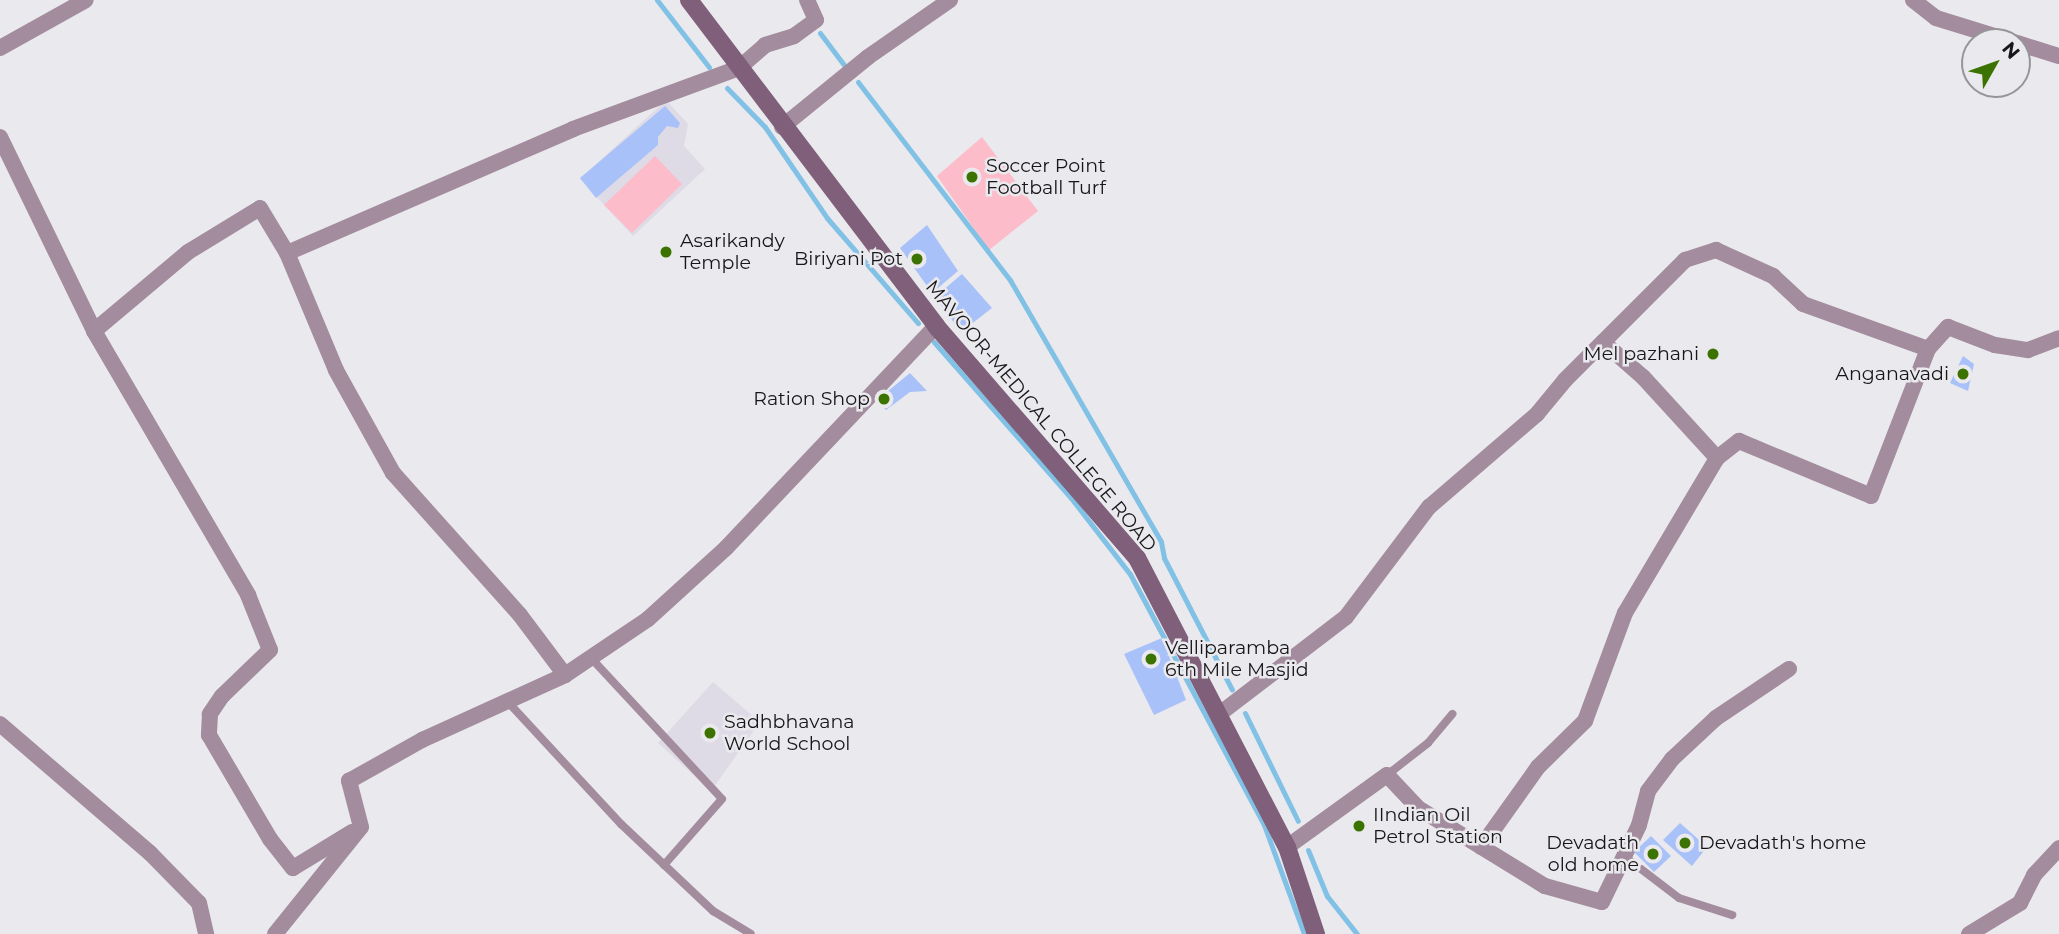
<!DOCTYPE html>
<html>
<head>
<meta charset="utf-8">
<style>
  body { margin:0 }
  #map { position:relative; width:2059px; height:934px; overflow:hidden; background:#eae9ed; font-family:Montserrat,sans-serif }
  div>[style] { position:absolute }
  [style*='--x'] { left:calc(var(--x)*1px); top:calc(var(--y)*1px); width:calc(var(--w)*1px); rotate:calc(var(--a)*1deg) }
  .built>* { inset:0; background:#dedbe6 }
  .green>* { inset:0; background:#fcbcc9 }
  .stream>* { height:5px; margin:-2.5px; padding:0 2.5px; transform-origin:2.5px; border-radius:2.5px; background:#80c1e5 }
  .building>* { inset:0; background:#a9c1f9 }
  .lane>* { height:8px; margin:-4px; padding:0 4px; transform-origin:4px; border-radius:4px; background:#a28c9e }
  .street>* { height:16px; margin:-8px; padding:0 8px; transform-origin:8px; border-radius:8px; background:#a28c9e }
  .secondary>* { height:18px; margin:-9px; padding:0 9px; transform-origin:9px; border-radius:9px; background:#7f5f79 }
  .dots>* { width:19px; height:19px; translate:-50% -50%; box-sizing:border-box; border:4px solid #eae9ed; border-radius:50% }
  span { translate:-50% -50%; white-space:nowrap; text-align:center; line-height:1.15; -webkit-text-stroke:5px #eae9ed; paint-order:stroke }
  .poi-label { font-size:19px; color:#171618 }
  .left { translate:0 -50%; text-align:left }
  .right { translate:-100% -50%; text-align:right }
  .street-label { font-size:19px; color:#171618 }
  .north { position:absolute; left:1961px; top:28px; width:70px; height:70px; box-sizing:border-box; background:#eae9ed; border:2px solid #969598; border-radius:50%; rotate:50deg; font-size:19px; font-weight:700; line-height:28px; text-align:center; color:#171618 }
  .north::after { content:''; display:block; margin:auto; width:24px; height:32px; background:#3c7300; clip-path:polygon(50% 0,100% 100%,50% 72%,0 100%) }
</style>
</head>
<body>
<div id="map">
  <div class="built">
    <i style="clip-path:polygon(666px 100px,688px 124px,684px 146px,705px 169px,633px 236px,580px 179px)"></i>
    <i style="clip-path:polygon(713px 682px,760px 722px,711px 791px,658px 743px)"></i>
  </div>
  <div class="green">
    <i style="clip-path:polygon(982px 137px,1038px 211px,989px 250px,937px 176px)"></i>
    <i style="clip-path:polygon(655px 156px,682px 184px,632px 233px,604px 205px)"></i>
  </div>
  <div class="stream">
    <i style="--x:657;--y:0;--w:85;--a:52.2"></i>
    <i style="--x:820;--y:33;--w:40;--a:53"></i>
    <i style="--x:858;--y:82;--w:250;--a:52.5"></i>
    <i style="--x:1010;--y:280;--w:302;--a:60"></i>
    <i style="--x:1161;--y:542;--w:16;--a:79"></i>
    <i style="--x:1164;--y:558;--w:148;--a:62.7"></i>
    <i style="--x:727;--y:88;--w:54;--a:45.7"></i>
    <i style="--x:765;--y:127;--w:110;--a:55.7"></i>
    <i style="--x:827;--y:218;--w:139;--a:49.1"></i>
    <i style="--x:934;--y:342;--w:208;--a:48.7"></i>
    <i style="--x:1071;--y:498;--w:96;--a:52.2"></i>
    <i style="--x:1130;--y:574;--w:285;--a:61.9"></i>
    <i style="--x:1264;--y:825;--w:116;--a:69.8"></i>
    <i style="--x:1245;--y:713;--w:120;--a:63.9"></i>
    <i style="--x:1308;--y:850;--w:50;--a:67.6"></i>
    <i style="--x:1327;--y:896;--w:48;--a:51.7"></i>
  </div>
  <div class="building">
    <i style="clip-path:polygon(665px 106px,680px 123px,678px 128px,667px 126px,658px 137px,658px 145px,596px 198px,580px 178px)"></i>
    <i style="clip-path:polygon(927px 225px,958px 271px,932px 293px,900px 248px)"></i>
    <i style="clip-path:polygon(962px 274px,992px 308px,961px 332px,935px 297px)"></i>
    <i style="clip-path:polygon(1963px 356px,1974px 364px,1968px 391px,1950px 383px)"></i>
    <i style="clip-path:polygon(910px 373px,927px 391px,910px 392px,886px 410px,876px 401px)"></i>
    <i style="clip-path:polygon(1162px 638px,1186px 700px,1154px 715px,1124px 654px)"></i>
    <i style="clip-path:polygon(1680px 823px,1707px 847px,1692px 866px,1663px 840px)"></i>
    <i style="clip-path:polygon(1651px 836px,1671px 856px,1654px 872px,1634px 852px)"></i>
  </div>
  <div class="lane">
    <i style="--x:591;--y:658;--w:192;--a:47.1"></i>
    <i style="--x:722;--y:799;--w:88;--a:131.3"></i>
    <i style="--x:507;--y:701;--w:168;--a:47.2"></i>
    <i style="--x:621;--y:824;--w:127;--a:43.4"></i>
    <i style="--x:713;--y:911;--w:44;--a:31.2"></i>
    <i style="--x:1387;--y:775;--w:52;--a:-38"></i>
    <i style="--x:1428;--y:743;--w:38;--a:-50"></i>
    <i style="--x:1624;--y:856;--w:69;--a:37.4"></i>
    <i style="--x:1679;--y:898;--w:56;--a:17.8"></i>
  </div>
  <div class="street">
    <i style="--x:1913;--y:0;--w:29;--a:38"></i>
    <i style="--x:1936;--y:18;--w:82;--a:17.1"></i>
    <i style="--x:2017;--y:43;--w:44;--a:17.2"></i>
    <i style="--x:0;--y:48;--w:98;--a:-29.2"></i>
    <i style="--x:782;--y:127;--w:111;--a:-39.1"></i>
    <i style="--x:868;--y:57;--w:100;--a:-34.8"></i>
    <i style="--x:0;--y:137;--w:216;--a:64.1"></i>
    <i style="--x:94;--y:331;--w:123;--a:-40"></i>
    <i style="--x:188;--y:252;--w:84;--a:-31.4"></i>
    <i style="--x:260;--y:208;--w:52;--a:59"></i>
    <i style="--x:94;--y:331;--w:306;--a:59.7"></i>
    <i style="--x:248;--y:595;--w:59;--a:68.2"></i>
    <i style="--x:270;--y:650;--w:66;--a:136.2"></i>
    <i style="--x:222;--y:696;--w:22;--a:124"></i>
    <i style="--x:210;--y:714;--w:21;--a:93"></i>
    <i style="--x:209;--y:735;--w:121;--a:59.6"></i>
    <i style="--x:270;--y:839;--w:37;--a:52"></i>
    <i style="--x:293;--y:868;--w:69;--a:-31.4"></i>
    <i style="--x:1603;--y:342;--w:53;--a:41.2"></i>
    <i style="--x:1643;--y:377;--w:110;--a:47.6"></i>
    <i style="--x:1717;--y:458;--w:28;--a:-38"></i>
    <i style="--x:1739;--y:441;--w:143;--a:22.6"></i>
    <i style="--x:1871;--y:496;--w:158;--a:-68.8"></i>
    <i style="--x:565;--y:675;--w:75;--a:-126.9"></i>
    <i style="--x:520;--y:615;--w:191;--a:-131.8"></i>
    <i style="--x:393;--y:473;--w:118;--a:-119"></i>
    <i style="--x:336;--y:370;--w:127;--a:-112.7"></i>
    <i style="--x:287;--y:253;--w:312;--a:-23.4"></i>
    <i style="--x:573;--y:129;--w:177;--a:-20.2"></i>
    <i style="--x:739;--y:68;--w:35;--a:-41"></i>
    <i style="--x:765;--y:45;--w:30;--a:-17"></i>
    <i style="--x:794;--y:36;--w:27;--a:-36"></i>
    <i style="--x:816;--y:20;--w:22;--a:-114"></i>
    <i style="--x:1218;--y:715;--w:161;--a:-37.4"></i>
    <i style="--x:1346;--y:617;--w:138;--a:-53"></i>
    <i style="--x:1429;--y:507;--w:143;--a:-40.7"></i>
    <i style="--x:1537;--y:414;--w:44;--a:-50.5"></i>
    <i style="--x:1565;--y:380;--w:170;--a:-45"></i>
    <i style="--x:1685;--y:260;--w:33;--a:-18"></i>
    <i style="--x:1716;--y:250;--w:63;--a:24.5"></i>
    <i style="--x:1773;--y:276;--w:41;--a:43"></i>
    <i style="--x:1803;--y:304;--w:133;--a:19.8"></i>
    <i style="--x:1928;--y:349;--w:30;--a:-48"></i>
    <i style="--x:1948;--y:327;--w:50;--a:21"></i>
    <i style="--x:1995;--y:345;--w:33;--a:9"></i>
    <i style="--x:2028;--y:350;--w:33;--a:-21"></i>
    <i style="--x:0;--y:724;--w:198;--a:40.7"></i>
    <i style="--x:150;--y:853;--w:70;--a:45.6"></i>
    <i style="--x:199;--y:903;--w:32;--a:77"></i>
    <i style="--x:1287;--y:847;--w:123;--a:-35.8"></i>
    <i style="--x:1387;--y:775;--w:45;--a:46.8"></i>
    <i style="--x:1418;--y:808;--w:149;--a:31.6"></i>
    <i style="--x:1545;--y:886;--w:59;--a:15.7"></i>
    <i style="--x:1602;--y:902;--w:85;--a:-64.3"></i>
    <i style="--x:1639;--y:825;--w:35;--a:-75"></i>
    <i style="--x:1648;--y:791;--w:40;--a:-53"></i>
    <i style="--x:1672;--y:759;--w:60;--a:-43"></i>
    <i style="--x:1716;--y:718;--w:88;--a:-33.9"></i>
    <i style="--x:1481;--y:847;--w:98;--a:-54.5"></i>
    <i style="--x:1538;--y:767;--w:66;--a:-44.4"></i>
    <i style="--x:1585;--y:721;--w:115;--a:-69.7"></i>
    <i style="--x:1625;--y:613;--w:180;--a:-59.3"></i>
    <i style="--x:275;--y:934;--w:137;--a:-51.2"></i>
    <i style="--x:361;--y:827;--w:48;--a:-104.6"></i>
    <i style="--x:349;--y:781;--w:84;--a:-29.3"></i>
    <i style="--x:422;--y:740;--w:157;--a:-24.4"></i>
    <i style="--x:565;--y:675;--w:100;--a:-34"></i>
    <i style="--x:648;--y:619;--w:105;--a:-42.3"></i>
    <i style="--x:726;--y:548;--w:306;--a:-46.6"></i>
    <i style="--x:1969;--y:934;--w:60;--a:-31.3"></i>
    <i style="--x:2020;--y:903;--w:31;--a:-63"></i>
    <i style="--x:2034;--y:875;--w:37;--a:-47"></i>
  </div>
  <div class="secondary">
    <i style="--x:689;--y:0;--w:409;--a:52.8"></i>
    <i style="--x:936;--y:326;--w:307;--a:49.1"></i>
    <i style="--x:1137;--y:558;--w:326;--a:62.6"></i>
    <i style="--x:1287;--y:847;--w:92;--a:71.6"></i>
  </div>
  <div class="dots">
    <i style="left:972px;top:177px;background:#3c7300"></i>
    <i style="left:666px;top:252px;background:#3c7300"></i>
    <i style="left:917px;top:259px;background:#3c7300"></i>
    <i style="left:1713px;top:354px;background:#3c7300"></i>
    <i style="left:1963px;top:374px;background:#3c7300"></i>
    <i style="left:884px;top:399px;background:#3c7300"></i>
    <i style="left:1151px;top:659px;background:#3c7300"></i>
    <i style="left:710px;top:733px;background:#3c7300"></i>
    <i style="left:1359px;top:826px;background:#3c7300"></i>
    <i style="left:1685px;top:843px;background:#3c7300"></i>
    <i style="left:1653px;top:854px;background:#3c7300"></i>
  </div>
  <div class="poi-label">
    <span class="left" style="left:986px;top:177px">Soccer Point<br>Football Turf</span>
    <span class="left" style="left:680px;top:252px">Asarikandy<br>Temple</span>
    <span class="right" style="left:903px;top:259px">Biriyani Pot</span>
    <span class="right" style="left:1699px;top:354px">Mel pazhani</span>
    <span class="right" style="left:1949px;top:374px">Anganavadi</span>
    <span class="right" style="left:870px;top:399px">Ration Shop</span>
    <span class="left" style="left:1165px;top:659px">Velliparamba<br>6th Mile Masjid</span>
    <span class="left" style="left:724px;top:733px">Sadhbhavana<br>World School</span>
    <span class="left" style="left:1373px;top:826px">IIndian Oil<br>Petrol Station</span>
    <span class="right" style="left:1639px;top:854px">Devadath<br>old home</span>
    <span class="left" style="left:1699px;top:843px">Devadath's home</span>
  </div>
  <div class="street-label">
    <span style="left:1041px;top:416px;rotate:50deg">MAVOOR-MEDICAL COLLEGE ROAD</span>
  </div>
  <div class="north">N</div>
</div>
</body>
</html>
